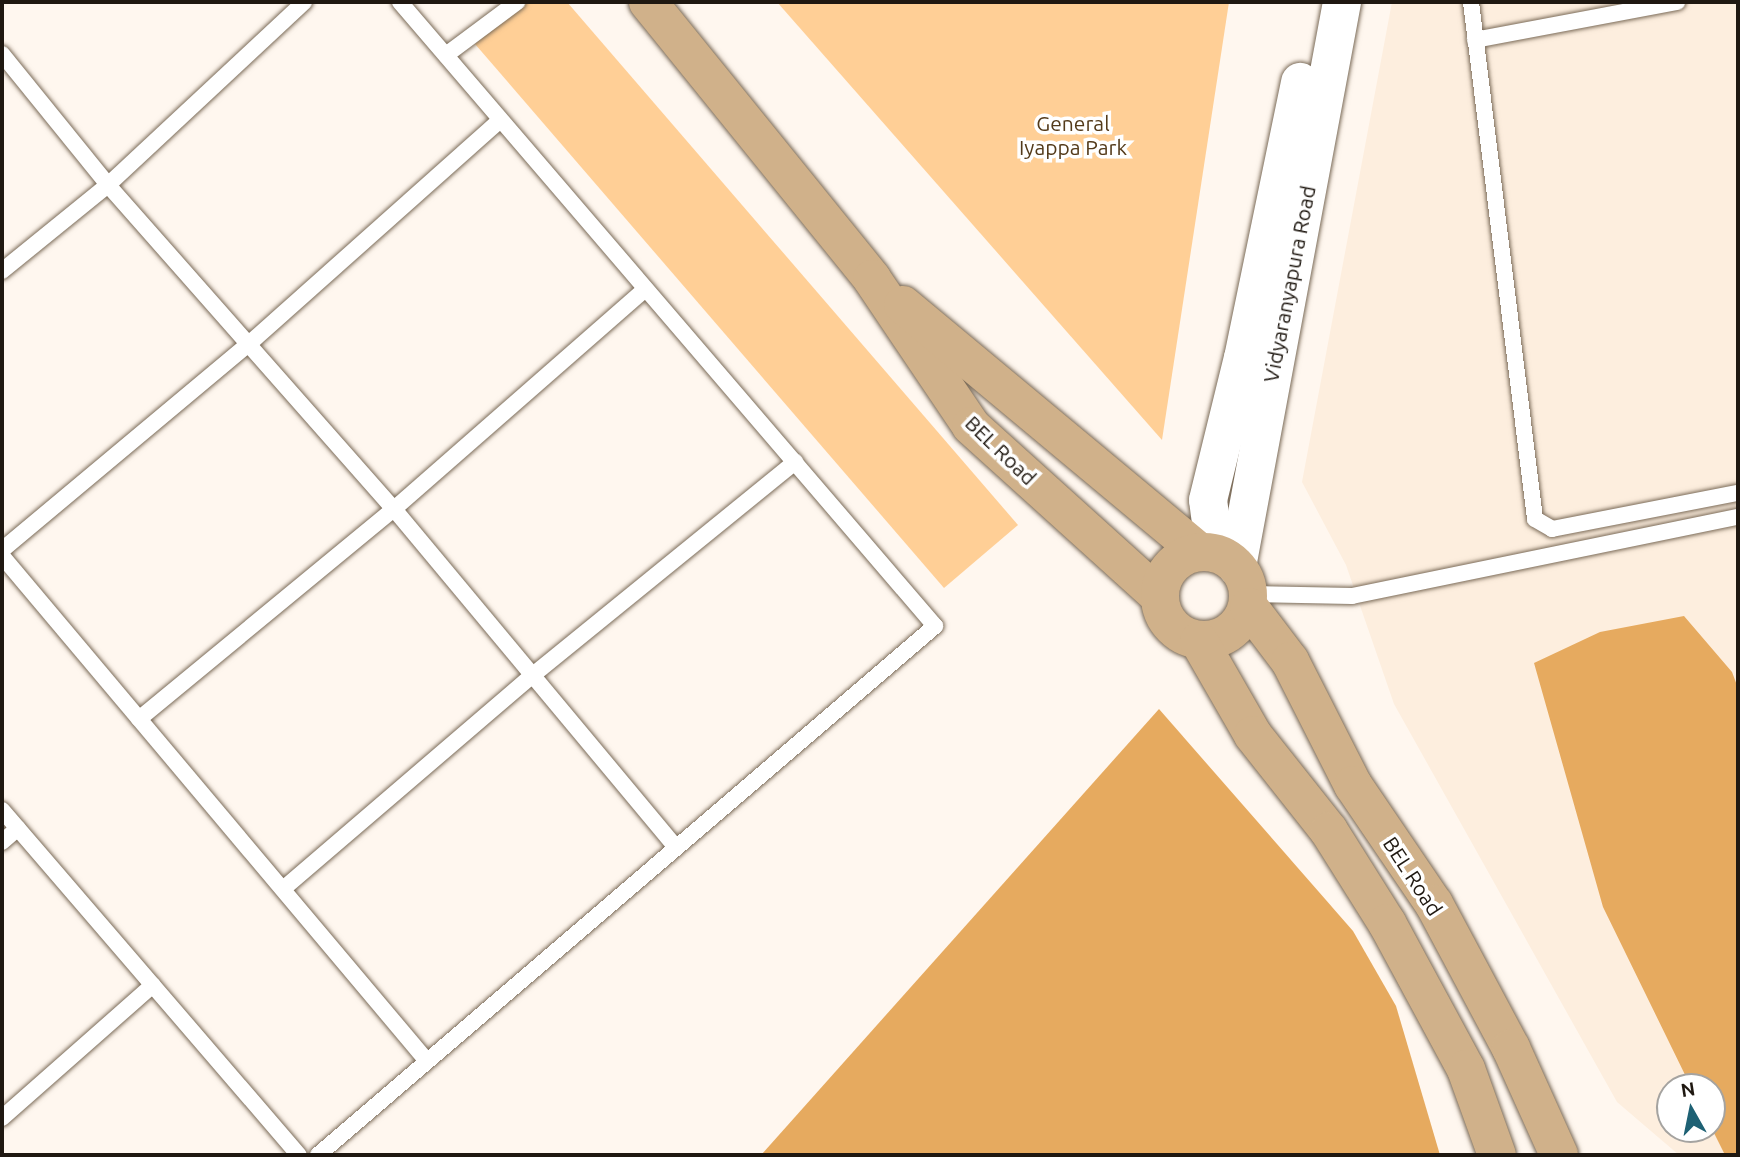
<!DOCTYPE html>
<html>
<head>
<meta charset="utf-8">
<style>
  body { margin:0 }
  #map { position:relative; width:1740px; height:1157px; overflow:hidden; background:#fff7ef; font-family:Ubuntu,sans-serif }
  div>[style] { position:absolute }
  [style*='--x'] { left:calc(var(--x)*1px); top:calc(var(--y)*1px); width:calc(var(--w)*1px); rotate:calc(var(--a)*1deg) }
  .built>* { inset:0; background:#fdeede }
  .green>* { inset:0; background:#ffcf96 }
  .forest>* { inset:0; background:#e6aa5f }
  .roads { filter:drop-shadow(0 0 2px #7b6b58) drop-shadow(0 0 2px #7b6b58) }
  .lane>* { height:16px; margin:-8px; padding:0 8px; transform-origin:8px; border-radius:8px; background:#fff }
  .secondary>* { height:38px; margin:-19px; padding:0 19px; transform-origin:19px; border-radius:19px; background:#fff }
  .primary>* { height:38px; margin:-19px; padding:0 19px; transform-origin:19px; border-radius:19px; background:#d0b18a }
  .primary>.ring { margin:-19px; padding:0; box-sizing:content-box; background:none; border:38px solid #d0b18a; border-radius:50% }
  span { translate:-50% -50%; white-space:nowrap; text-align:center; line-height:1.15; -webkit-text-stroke:7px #fff; paint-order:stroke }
  .park-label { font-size:21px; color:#533a1a }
  .street-label { font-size:21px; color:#1f1811 }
  .frame { position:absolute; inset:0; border:4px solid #1f1811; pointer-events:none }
  .north { position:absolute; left:1656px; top:1073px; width:70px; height:70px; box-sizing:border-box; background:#fff; border:2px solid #a5a3a0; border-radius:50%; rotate:351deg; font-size:19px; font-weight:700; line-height:28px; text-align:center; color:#1f1811 }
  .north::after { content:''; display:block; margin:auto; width:24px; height:32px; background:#1e6174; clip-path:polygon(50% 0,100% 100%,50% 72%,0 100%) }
</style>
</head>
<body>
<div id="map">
  <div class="built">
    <i style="clip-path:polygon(evenodd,1392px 2px,1738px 2px,1738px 1155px,1679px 1155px,1617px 1102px,1394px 704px,1346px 565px,1302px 482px,1392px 2px,1670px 1087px,1712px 1087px,1712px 1129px,1670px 1129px,1670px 1087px)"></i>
  </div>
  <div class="green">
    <i style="clip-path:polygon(525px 2px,567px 2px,1018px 525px,944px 588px,475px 44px)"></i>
    <i style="clip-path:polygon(777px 2px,1229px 2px,1162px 440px)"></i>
  </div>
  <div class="forest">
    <i style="clip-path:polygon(1684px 616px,1732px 672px,1738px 688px,1738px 1155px,1725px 1155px,1712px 1129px,1712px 1087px,1691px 1087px,1603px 907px,1534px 663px,1600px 632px)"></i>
    <i style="clip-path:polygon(1159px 709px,1353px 931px,1396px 1006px,1440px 1155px,761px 1155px)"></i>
  </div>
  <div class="roads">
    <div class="lane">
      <i style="--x:1471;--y:2;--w:521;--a:82.94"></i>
      <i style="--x:1535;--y:519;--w:20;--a:30"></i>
      <i style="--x:1552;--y:529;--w:189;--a:-11"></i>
      <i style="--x:1475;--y:40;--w:206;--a:-10.7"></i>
      <i style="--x:2;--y:54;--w:169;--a:51"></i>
      <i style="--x:108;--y:185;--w:432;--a:48.6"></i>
      <i style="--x:394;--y:509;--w:440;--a:50.2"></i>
      <i style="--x:446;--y:55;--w:89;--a:-36.7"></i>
      <i style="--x:2;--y:271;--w:136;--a:-39.1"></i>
      <i style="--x:108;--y:185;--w:268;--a:-43"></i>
      <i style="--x:2;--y:550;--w:323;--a:-39.9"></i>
      <i style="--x:250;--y:343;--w:335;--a:-41.7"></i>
      <i style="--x:2;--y:556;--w:660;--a:49.92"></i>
      <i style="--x:1250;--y:594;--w:102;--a:1.1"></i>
      <i style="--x:1352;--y:596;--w:394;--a:-11.6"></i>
      <i style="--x:139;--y:719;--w:330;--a:-39.5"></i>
      <i style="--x:394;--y:509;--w:334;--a:-41.2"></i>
      <i style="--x:2;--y:810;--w:455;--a:49.3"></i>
      <i style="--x:2;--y:842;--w:21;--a:-41"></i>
      <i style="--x:283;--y:889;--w:329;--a:-40.6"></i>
      <i style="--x:533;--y:675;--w:338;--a:-39.1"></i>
      <i style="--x:2;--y:1118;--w:201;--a:-41.4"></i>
      <i style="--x:318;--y:1155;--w:813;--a:-40.61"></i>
      <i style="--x:935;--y:626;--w:822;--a:-130.61"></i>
    </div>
    <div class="secondary">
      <i style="--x:1215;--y:553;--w:53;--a:-97.5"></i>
      <i style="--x:1208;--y:500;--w:146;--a:-76.2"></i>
      <i style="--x:1243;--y:358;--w:282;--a:-78.3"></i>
      <i style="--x:1237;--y:567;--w:575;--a:-79.47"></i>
    </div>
    <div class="primary">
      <i style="--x:648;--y:2;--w:356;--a:51"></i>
      <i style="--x:872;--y:279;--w:177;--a:56"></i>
      <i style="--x:971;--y:426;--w:253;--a:42.1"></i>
      <i style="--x:903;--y:305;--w:386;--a:39.8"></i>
      <i class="ring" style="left:1160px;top:552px;width:50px;height:50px"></i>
      <i style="--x:1249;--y:607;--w:68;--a:52.8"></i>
      <i style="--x:1290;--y:661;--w:139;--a:63.1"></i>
      <i style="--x:1353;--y:785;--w:144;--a:55.8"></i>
      <i style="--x:1434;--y:904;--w:163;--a:61.9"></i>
      <i style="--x:1511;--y:1048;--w:117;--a:65.8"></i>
      <i style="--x:1199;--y:641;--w:108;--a:60.1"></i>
      <i style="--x:1253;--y:735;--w:122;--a:51.6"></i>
      <i style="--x:1329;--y:831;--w:109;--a:57.8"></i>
      <i style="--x:1387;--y:923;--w:166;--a:61.6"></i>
      <i style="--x:1466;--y:1069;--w:91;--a:70.2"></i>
    </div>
  </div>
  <div class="park-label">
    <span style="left:1073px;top:135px">General<br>Iyappa Park</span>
  </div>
  <div class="street-label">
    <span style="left:1289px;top:284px;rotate:-79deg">Vidyaranyapura Road</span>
    <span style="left:1001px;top:450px;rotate:44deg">BEL Road</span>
    <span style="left:1413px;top:876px;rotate:57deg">BEL Road</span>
  </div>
  <div class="frame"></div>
  <div class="north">N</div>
</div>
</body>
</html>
